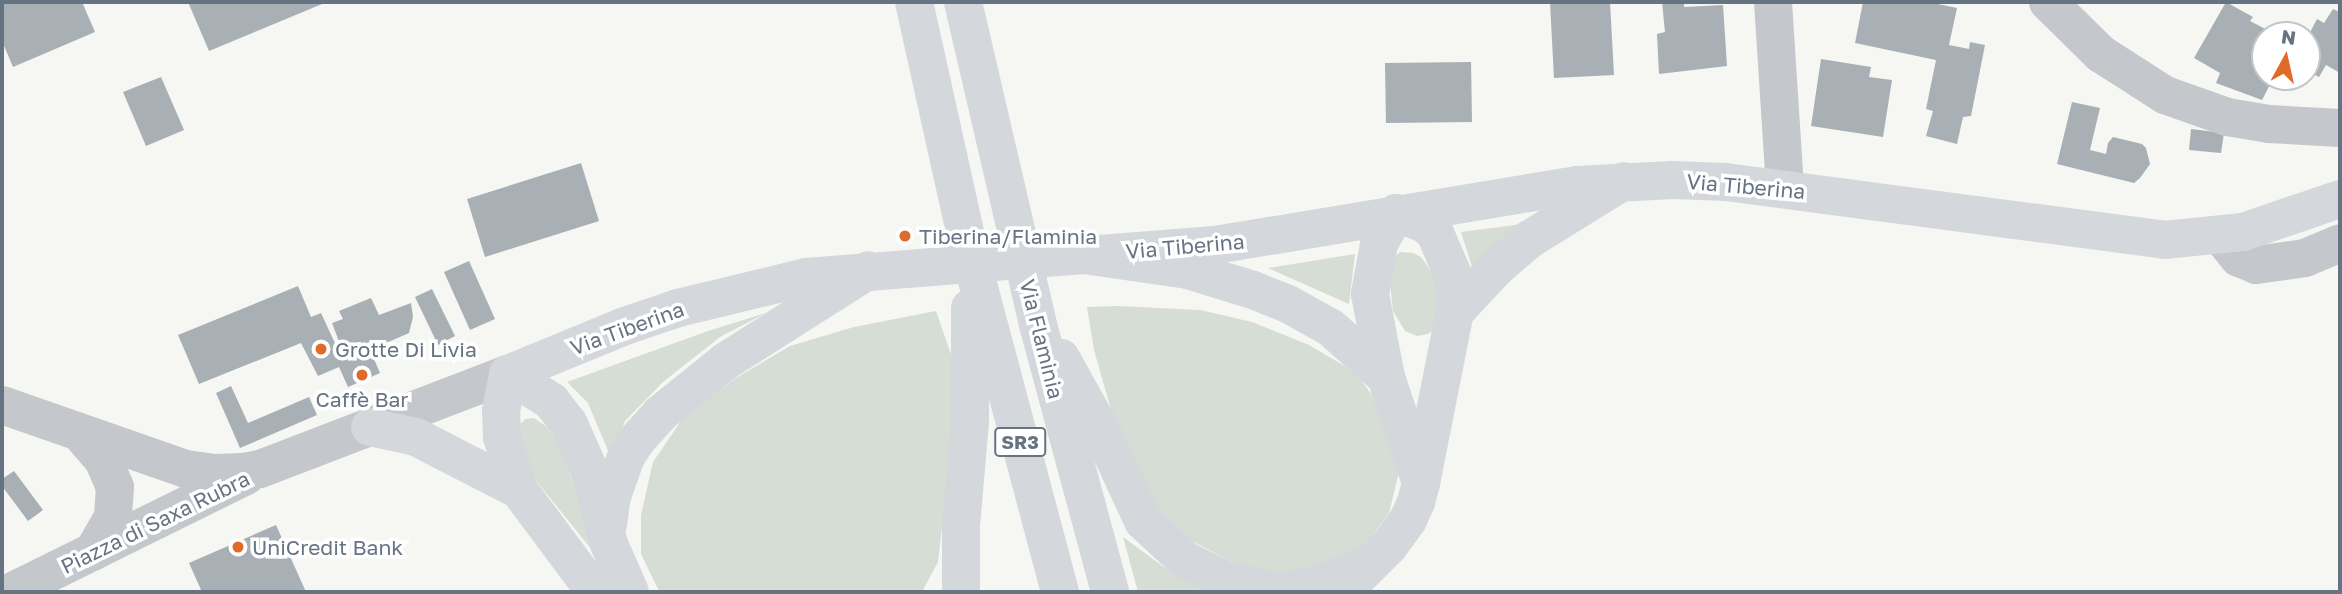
<!DOCTYPE html>
<html>
<head>
<meta charset="utf-8">
<style>
  body { margin:0 }
  #map { position:relative; width:2342px; height:594px; overflow:hidden; background:#f6f6f3; font-family:"Golos Text",sans-serif }
  div>[style] { position:absolute }
  [style*='--x'] { left:calc(var(--x)*1px); top:calc(var(--y)*1px); width:calc(var(--w)*1px); rotate:calc(var(--a)*1deg) }
  .green>* { inset:0; background:#d6ddd4 }
  .building>* { inset:0; background:#a8afb5 }
  .minor>* { height:38px; margin:-19px; padding:0 19px; transform-origin:19px; border-radius:19px; background:#c4c7cb }
  .major>* { height:38px; margin:-19px; padding:0 19px; transform-origin:19px; border-radius:19px; background:#d4d8dc }
  .highway>* { height:38px; margin:-19px; padding:0 19px; transform-origin:19px; border-radius:19px; background:#d4d8dc }
  .dots>* { width:19px; height:19px; translate:-50% -50%; box-sizing:border-box; border:4px solid #fff; border-radius:50% }
  span { translate:-50% -50%; white-space:nowrap; text-align:center; line-height:1.15; -webkit-text-stroke:7px #fff; paint-order:stroke }
  .shield-label span { padding:2px 5px; background:#fff; border:2px solid; border-radius:5px; -webkit-text-stroke-width:0 }
  .shield-label { font-size:19px; color:#667383; font-weight:700 }
  .street-label { font-size:21px; color:#667383 }
  .poi-label { font-size:21px; color:#667383 }
  .left { translate:0 -50%; text-align:left }
  .frame { position:absolute; inset:0; border:4px solid #667383; pointer-events:none }
  .north { position:absolute; left:2251px; top:21px; width:70px; height:70px; box-sizing:border-box; background:#fff; border:2px solid #c2c7cd; border-radius:50%; rotate:8deg; font-size:19px; font-weight:700; line-height:28px; text-align:center; color:#667383 }
  .north::after { content:''; display:block; margin:auto; width:24px; height:32px; background:#e06a29; clip-path:polygon(50% 0,100% 100%,50% 72%,0 100%) }
</style>
</head>
<body>
<div id="map">
  <div class="green">
    <i style="clip-path:polygon(1522px 224px,1473px 270px,1461px 232px)"></i>
    <i style="clip-path:polygon(1400px 252px,1413px 253px,1421px 257px,1436px 278px,1439px 292px,1435px 329px,1428px 334px,1417px 336px,1405px 331px,1393px 311px,1390px 284px,1394px 258px)"></i>
    <i style="clip-path:polygon(1355px 254px,1349px 304px,1268px 268px)"></i>
    <i style="clip-path:polygon(1117px 306px,1200px 310px,1252px 322px,1309px 345px,1348px 368px,1361px 380px,1372px 395px,1400px 468px,1389px 513px,1362px 550px,1335px 565px,1279px 573px,1242px 567px,1188px 539px,1158px 514px,1124px 455px,1094px 350px,1087px 307px)"></i>
    <i style="clip-path:polygon(936px 311px,954px 363px,957px 398px,938px 562px,923px 590px,662px 592px,658px 589px,641px 554px,641px 515px,653px 462px,683px 418px,736px 378px,790px 346px,854px 327px)"></i>
    <i style="clip-path:polygon(766px 313px,720px 337px,663px 382px,625px 421px,611px 458px,588px 403px,567px 382px,708px 331px)"></i>
    <i style="clip-path:polygon(534px 418px,547px 427px,558px 442px,604px 565px,530px 473px,520px 448px,520px 424px,526px 419px)"></i>
    <i style="clip-path:polygon(1123px 537px,1176px 576px,1209px 592px,1138px 592px)"></i>
  </div>
  <div class="building">
    <i style="clip-path:polygon(2px 2px,82px 2px,95px 32px,13px 67px,2px 41px)"></i>
    <i style="clip-path:polygon(188px 2px,327px 2px,209px 51px)"></i>
    <i style="clip-path:polygon(1550px 2px,1610px 2px,1614px 75px,1554px 78px)"></i>
    <i style="clip-path:polygon(1662px 2px,1684px 2px,1684px 7px,1723px 5px,1727px 66px,1659px 74px,1657px 34px,1665px 32px)"></i>
    <i style="clip-path:polygon(1863px 2px,1928px 2px,1957px 8px,1949px 45px,1969px 49px,1970px 42px,1985px 45px,1971px 116px,1963px 117px,1957px 144px,1926px 136px,1933px 111px,1926px 109px,1936px 60px,1855px 43px)"></i>
    <i style="clip-path:polygon(2226px 2px,2253px 17px,2250px 21px,2277px 35px,2265px 35px,2265px 77px,2274px 77px,2262px 100px,2216px 83px,2220px 73px,2194px 58px)"></i>
    <i style="clip-path:polygon(2333px 9px,2340px 12px,2340px 73px,2326px 65px,2319px 77px,2307px 71px,2307px 38px,2317px 19px,2324px 23px)"></i>
    <i style="clip-path:polygon(1821px 59px,1871px 67px,1869px 77px,1892px 80px,1883px 137px,1811px 126px)"></i>
    <i style="clip-path:polygon(1471px 62px,1472px 122px,1386px 123px,1385px 63px)"></i>
    <i style="clip-path:polygon(161px 77px,184px 130px,146px 146px,123px 92px)"></i>
    <i style="clip-path:polygon(2072px 102px,2100px 108px,2090px 150px,2106px 154px,2108px 143px,2113px 137px,2142px 144px,2146px 148px,2150px 164px,2140px 178px,2134px 183px,2057px 164px)"></i>
    <i style="clip-path:polygon(2191px 129px,2224px 133px,2221px 153px,2189px 150px)"></i>
    <i style="clip-path:polygon(581px 163px,599px 221px,485px 257px,467px 199px)"></i>
    <i style="clip-path:polygon(469px 261px,495px 319px,470px 330px,444px 272px)"></i>
    <i style="clip-path:polygon(298px 286px,311px 317px,321px 313px,340px 354px,343px 352px,332px 323px,343px 319px,339px 311px,371px 298px,379px 315px,411px 303px,413px 317px,409px 333px,370px 350px,380px 373px,348px 387px,339px 367px,318px 376px,301px 343px,199px 384px,178px 335px)"></i>
    <i style="clip-path:polygon(432px 289px,455px 336px,438px 345px,415px 297px)"></i>
    <i style="clip-path:polygon(231px 386px,248px 423px,309px 397px,317px 415px,240px 448px,216px 393px)"></i>
    <i style="clip-path:polygon(14px 471px,43px 510px,28px 521px,2px 486px,2px 479px)"></i>
    <i style="clip-path:polygon(276px 525px,306px 592px,202px 592px,189px 563px)"></i>
  </div>
  <div class="minor">
    <i style="--x:1773;--y:2;--w:186;--a:86.3"></i>
    <i style="--x:2048;--y:2;--w:74;--a:44.5"></i>
    <i style="--x:2101;--y:54;--w:76;--a:32.6"></i>
    <i style="--x:2165;--y:95;--w:66;--a:19.5"></i>
    <i style="--x:2227;--y:117;--w:43;--a:9.5"></i>
    <i style="--x:2269;--y:124;--w:71;--a:3.2"></i>
    <i style="--x:2221;--y:236;--w:28;--a:51"></i>
    <i style="--x:2239;--y:258;--w:18;--a:22"></i>
    <i style="--x:2256;--y:265;--w:49;--a:-8.1"></i>
    <i style="--x:2305;--y:258;--w:38;--a:-23"></i>
    <i style="--x:2;--y:405;--w:195;--a:19.2"></i>
    <i style="--x:186;--y:469;--w:29;--a:8"></i>
    <i style="--x:215;--y:473;--w:28;--a:-2"></i>
    <i style="--x:243;--y:472;--w:17;--a:-10"></i>
    <i style="--x:260;--y:469;--w:266;--a:-21"></i>
    <i style="--x:80;--y:433;--w:35;--a:49"></i>
    <i style="--x:103;--y:459;--w:30;--a:67"></i>
    <i style="--x:115;--y:487;--w:30;--a:94"></i>
    <i style="--x:113;--y:517;--w:40;--a:119.7"></i>
    <i style="--x:11;--y:592;--w:262;--a:-26.3"></i>
  </div>
  <div class="major">
    <i style="--x:508;--y:374;--w:126;--a:-22.3"></i>
    <i style="--x:625;--y:326;--w:56;--a:-18.8"></i>
    <i style="--x:678;--y:308;--w:132;--a:-13.6"></i>
    <i style="--x:806;--y:277;--w:416;--a:-4.5"></i>
    <i style="--x:1221;--y:244;--w:361;--a:-9.4"></i>
    <i style="--x:1577;--y:185;--w:96;--a:-3"></i>
    <i style="--x:1673;--y:180;--w:53;--a:2.2"></i>
    <i style="--x:1726;--y:182;--w:443;--a:7.5"></i>
    <i style="--x:2165;--y:240;--w:78;--a:-5.9"></i>
    <i style="--x:2243;--y:232;--w:102;--a:-18.8"></i>
  </div>
  <div class="highway">
    <i style="--x:914;--y:2;--w:254;--a:77.5"></i>
    <i style="--x:969;--y:250;--w:354;--a:75.1"></i>
    <i style="--x:963;--y:2;--w:327;--a:76.9"></i>
    <i style="--x:1037;--y:321;--w:281;--a:74.9"></i>
    <i style="--x:1084;--y:255;--w:105;--a:8.2"></i>
    <i style="--x:1188;--y:270;--w:68;--a:17.1"></i>
    <i style="--x:1253;--y:290;--w:38;--a:22"></i>
    <i style="--x:1288;--y:304;--w:49;--a:29.2"></i>
    <i style="--x:1331;--y:328;--w:74;--a:41.7"></i>
    <i style="--x:1455;--y:312;--w:60;--a:-47"></i>
    <i style="--x:1496;--y:268;--w:45;--a:-40.5"></i>
    <i style="--x:1530;--y:239;--w:110;--a:-31.7"></i>
    <i style="--x:1061;--y:358;--w:82;--a:60.9"></i>
    <i style="--x:1101;--y:430;--w:100;--a:65.2"></i>
    <i style="--x:1143;--y:521;--w:57;--a:42.9"></i>
    <i style="--x:1185;--y:560;--w:48;--a:26"></i>
    <i style="--x:1228;--y:581;--w:49;--a:11.8"></i>
    <i style="--x:1276;--y:591;--w:42;--a:-8.1"></i>
    <i style="--x:1318;--y:585;--w:50;--a:-22.4"></i>
    <i style="--x:370;--y:427;--w:47;--a:12.3"></i>
    <i style="--x:416;--y:437;--w:116;--a:27.2"></i>
    <i style="--x:608;--y:524;--w:28;--a:-82"></i>
    <i style="--x:612;--y:496;--w:41;--a:-70.3"></i>
    <i style="--x:626;--y:457;--w:19;--a:-58"></i>
    <i style="--x:636;--y:441;--w:36;--a:-48"></i>
    <i style="--x:660;--y:414;--w:85;--a:-38.8"></i>
    <i style="--x:726;--y:361;--w:169;--a:-32.5"></i>
    <i style="--x:595;--y:592;--w:127;--a:-126.7"></i>
    <i style="--x:519;--y:490;--w:56;--a:-107.8"></i>
    <i style="--x:502;--y:437;--w:26;--a:-92"></i>
    <i style="--x:501;--y:411;--w:38;--a:-79"></i>
    <i style="--x:508;--y:374;--w:51;--a:32.1"></i>
    <i style="--x:551;--y:401;--w:29;--a:52"></i>
    <i style="--x:569;--y:424;--w:52;--a:66.4"></i>
    <i style="--x:590;--y:472;--w:74;--a:75.2"></i>
    <i style="--x:609;--y:544;--w:52;--a:66.4"></i>
    <i style="--x:961;--y:592;--w:66;--a:-90"></i>
    <i style="--x:961;--y:526;--w:106;--a:-85.1"></i>
    <i style="--x:970;--y:420;--w:112;--a:-90"></i>
    <i style="--x:1343;--y:592;--w:65;--a:-45"></i>
    <i style="--x:1389;--y:546;--w:32;--a:-54"></i>
    <i style="--x:1408;--y:520;--w:20;--a:-66"></i>
    <i style="--x:1416;--y:502;--w:20;--a:-75"></i>
    <i style="--x:1421;--y:483;--w:174;--a:-78.8"></i>
    <i style="--x:1455;--y:312;--w:35;--a:-92"></i>
    <i style="--x:1454;--y:277;--w:48;--a:-113.4"></i>
    <i style="--x:1435;--y:233;--w:13;--a:-138"></i>
    <i style="--x:1425;--y:224;--w:31;--a:-159"></i>
    <i style="--x:1396;--y:213;--w:35;--a:119"></i>
    <i style="--x:1379;--y:244;--w:51;--a:100.2"></i>
    <i style="--x:1370;--y:294;--w:85;--a:79.1"></i>
    <i style="--x:1386;--y:377;--w:112;--a:71.7"></i>
  </div>
  <div class="dots">
    <i style="left:905px;top:236px;background:#e06a29"></i>
    <i style="left:321px;top:349px;background:#e06a29"></i>
    <i style="left:362px;top:375px;background:#e06a29"></i>
    <i style="left:238px;top:547px;background:#e06a29"></i>
  </div>
  <div class="shield-label">
    <span style="left:1020px;top:442px">SR3</span>
  </div>
  <div class="street-label">
    <span style="left:1746px;top:186px;rotate:5deg">Via Tiberina</span>
    <span style="left:1185px;top:246px;rotate:-5deg">Via Tiberina</span>
    <span style="left:627px;top:328px;rotate:-20deg">Via Tiberina</span>
    <span style="left:1042px;top:339px;rotate:76deg">Via Flaminia</span>
    <span style="left:155px;top:522px;rotate:-26deg">Piazza di Saxa Rubra</span>
  </div>
  <div class="poi-label">
    <span class="left" style="left:919px;top:236px">Tiberina/Flaminia</span>
    <span class="left" style="left:335px;top:349px">Grotte Di Livia</span>
    <span style="left:362px;top:399px">Caffè Bar</span>
    <span class="left" style="left:252px;top:547px">UniCredit Bank</span>
  </div>
  <div class="frame"></div>
  <div class="north">N</div>
</div>
</body>
</html>
